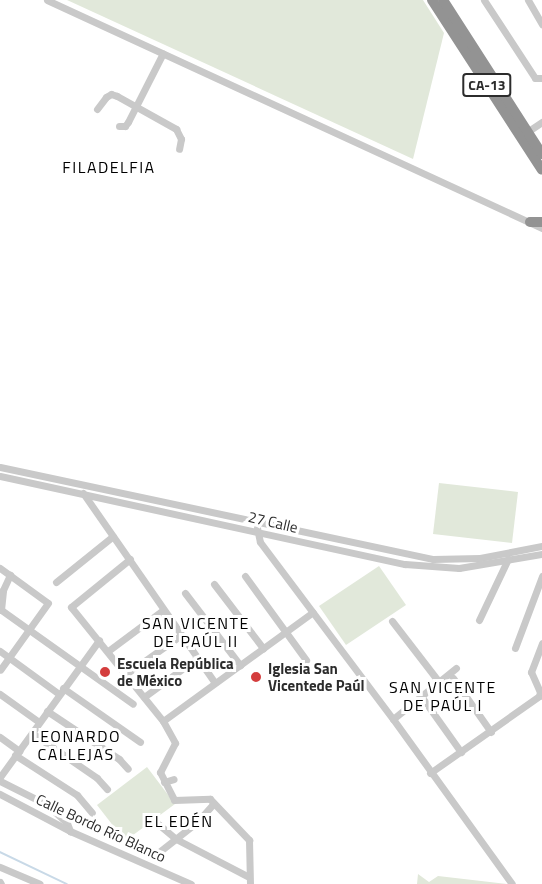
<!DOCTYPE html>
<html>
<head>
<meta charset="utf-8">
<style>
  body { margin:0 }
  #map { position:relative; width:542px; height:884px; overflow:hidden; background:#fff; font-family:"Titillium Web",sans-serif }
  div>[style] { position:absolute }
  [style*='--x'] { left:calc(var(--x)*1px); top:calc(var(--y)*1px); width:calc(var(--w)*1px); rotate:calc(var(--a)*1deg) }
  .green>* { inset:0; background:#e1e8da }
  .stream>* { height:1.5px; margin:-0.75px; padding:0 0.75px; transform-origin:0.75px; border-radius:0.75px; background:#c8d9e7 }
  .minor>* { height:7px; margin:-3.5px; padding:0 3.5px; transform-origin:3.5px; border-radius:3.5px; background:#c9c9c9 }
  .highway>* { height:10px; margin:-5px; padding:0 5px; transform-origin:5px; border-radius:5px; background:#939393 }
  .dots>* { width:16px; height:16px; translate:-50% -50%; box-sizing:border-box; border:3px solid #fff; border-radius:50% }
  span { translate:-50% -50%; white-space:nowrap; text-align:center; line-height:1.15; -webkit-text-stroke:6px #fff; paint-order:stroke }
  .shield-label span { padding:2px 4px; background:#fff; border:2px solid; border-radius:4px; -webkit-text-stroke-width:0 }
  .shield-label { font-size:14px; color:#2c2c2c; font-weight:700 }
  .street-label { font-size:15px; color:#2c2c2c }
  .poi-label { font-size:15px; color:#2c2c2c; font-weight:700 }
  .left { translate:0 -50%; text-align:left }
  .neighbourhood-label { font-size:16px; color:#000; letter-spacing:1.5px }
</style>
</head>
<body>
<div id="map">
  <div class="green">
    <i style="clip-path:polygon(67px 0,423px 0,444px 33px,413px 159px)"></i>
    <i style="clip-path:polygon(439px 483px,518px 492px,512px 543px,433px 534px)"></i>
    <i style="clip-path:polygon(379px 566px,406px 605px,346px 645px,319px 606px)"></i>
    <i style="clip-path:polygon(147px 767px,175px 804px,125px 841px,97px 805px)"></i>
    <i style="clip-path:polygon(418px 874px,429px 882px,438px 876px,507px 884px,417px 884px)"></i>
  </div>
  <div class="stream">
    <i style="--x:0;--y:852;--w:74;--a:25.5"></i>
  </div>
  <div class="minor">
    <i style="--x:47;--y:0;--w:545;--a:24.73"></i>
    <i style="--x:484;--y:0;--w:93;--a:56.8"></i>
    <i style="--x:535;--y:78;--w:7;--a:0"></i>
    <i style="--x:528;--y:0;--w:28;--a:60"></i>
    <i style="--x:97;--y:109;--w:15;--a:-53"></i>
    <i style="--x:106;--y:97;--w:6;--a:-31"></i>
    <i style="--x:111;--y:94;--w:6;--a:18"></i>
    <i style="--x:117;--y:96;--w:68;--a:29.2"></i>
    <i style="--x:176;--y:129;--w:11;--a:63"></i>
    <i style="--x:181;--y:139;--w:10;--a:101"></i>
    <i style="--x:119;--y:126;--w:6;--a:0"></i>
    <i style="--x:125;--y:126;--w:5;--a:-53"></i>
    <i style="--x:128;--y:122;--w:77;--a:-63.1"></i>
    <i style="--x:527;--y:132;--w:18;--a:-34"></i>
    <i style="--x:0;--y:467;--w:443;--a:12"></i>
    <i style="--x:433;--y:559;--w:47;--a:-1.2"></i>
    <i style="--x:480;--y:558;--w:63;--a:-11"></i>
    <i style="--x:0;--y:476;--w:414;--a:12.3"></i>
    <i style="--x:405;--y:564;--w:54;--a:4.2"></i>
    <i style="--x:459;--y:568;--w:84;--a:-9.6"></i>
    <i style="--x:83;--y:493;--w:231;--a:55.2"></i>
    <i style="--x:257;--y:528;--w:14;--a:78"></i>
    <i style="--x:260;--y:542;--w:221;--a:53.1"></i>
    <i style="--x:393;--y:719;--w:203;--a:54.2"></i>
    <i style="--x:130;--y:559;--w:76;--a:140.9"></i>
    <i style="--x:71;--y:607;--w:146;--a:51.1"></i>
    <i style="--x:163;--y:721;--w:25;--a:61"></i>
    <i style="--x:175;--y:743;--w:33;--a:117"></i>
    <i style="--x:160;--y:772;--w:31;--a:63"></i>
    <i style="--x:174;--y:800;--w:36;--a:-2"></i>
    <i style="--x:210;--y:799;--w:57;--a:46.4"></i>
    <i style="--x:249;--y:840;--w:44;--a:88.7"></i>
    <i style="--x:0;--y:568;--w:59;--a:36.1"></i>
    <i style="--x:48;--y:603;--w:82;--a:125.6"></i>
    <i style="--x:245;--y:576;--w:104;--a:54"></i>
    <i style="--x:56;--y:582;--w:73;--a:-38.9"></i>
    <i style="--x:214;--y:584;--w:81;--a:52.6"></i>
    <i style="--x:185;--y:593;--w:91;--a:52.6"></i>
    <i style="--x:0;--y:609;--w:163;--a:35.5"></i>
    <i style="--x:1;--y:610;--w:20;--a:-84"></i>
    <i style="--x:3;--y:590;--w:17;--a:-65"></i>
    <i style="--x:479;--y:620;--w:68;--a:-64.6"></i>
    <i style="--x:392;--y:621;--w:77;--a:52.4"></i>
    <i style="--x:515;--y:648;--w:77;--a:-69.4"></i>
    <i style="--x:0;--y:651;--w:73;--a:36.1"></i>
    <i style="--x:108;--y:651;--w:69;--a:-36.7"></i>
    <i style="--x:126;--y:674;--w:67;--a:-35.3"></i>
    <i style="--x:453;--y:678;--w:66;--a:54.9"></i>
    <i style="--x:63;--y:688;--w:94;--a:35"></i>
    <i style="--x:0;--y:694;--w:48;--a:35.7"></i>
    <i style="--x:421;--y:696;--w:69;--a:54.5"></i>
    <i style="--x:144;--y:697;--w:66;--a:-36.3"></i>
    <i style="--x:47;--y:711;--w:87;--a:33.7"></i>
    <i style="--x:119;--y:759;--w:13;--a:48"></i>
    <i style="--x:393;--y:719;--w:81;--a:-39"></i>
    <i style="--x:163;--y:721;--w:185;--a:-36"></i>
    <i style="--x:32;--y:733;--w:79;--a:34.7"></i>
    <i style="--x:97;--y:778;--w:15;--a:48"></i>
    <i style="--x:0;--y:737;--w:24;--a:36"></i>
    <i style="--x:15;--y:755;--w:74;--a:32.8"></i>
    <i style="--x:77;--y:795;--w:23;--a:50"></i>
    <i style="--x:430;--y:773;--w:133;--a:-35.2"></i>
    <i style="--x:539;--y:696;--w:4;--a:-76"></i>
    <i style="--x:540;--y:692;--w:22;--a:-114"></i>
    <i style="--x:531;--y:672;--w:31;--a:-69"></i>
    <i style="--x:0;--y:777;--w:169;--a:-54.1"></i>
    <i style="--x:0;--y:781;--w:51;--a:26.6"></i>
    <i style="--x:46;--y:804;--w:28;--a:42"></i>
    <i style="--x:67;--y:823;--w:9;--a:69"></i>
    <i style="--x:164;--y:782;--w:10;--a:-17"></i>
    <i style="--x:0;--y:794;--w:79;--a:27.9"></i>
    <i style="--x:70;--y:831;--w:132;--a:23.7"></i>
    <i style="--x:157;--y:823;--w:25;--a:40"></i>
    <i style="--x:176;--y:839;--w:82;--a:27.5"></i>
    <i style="--x:159;--y:852;--w:48;--a:-38.3"></i>
    <i style="--x:197;--y:822;--w:25;--a:-48"></i>
    <i style="--x:0;--y:867;--w:43;--a:23"></i>
    <i style="--x:0;--y:882;--w:2;--a:63"></i>
  </div>
  <div class="highway">
    <i style="--x:432;--y:0;--w:202;--a:57.1"></i>
    <i style="--x:443;--y:0;--w:183;--a:57.3"></i>
    <i style="--x:530;--y:222;--w:12;--a:0"></i>
  </div>
  <div class="dots">
    <i style="left:105px;top:672px;background:#d43d3d"></i>
    <i style="left:256px;top:677px;background:#d43d3d"></i>
  </div>
  <div class="shield-label">
    <span style="left:487px;top:85px">CA-13</span>
  </div>
  <div class="street-label">
    <span style="left:273px;top:522px;rotate:13deg">27 Calle</span>
    <span style="left:101px;top:828px;rotate:25deg">Calle Bordo Río Blanco</span>
  </div>
  <div class="poi-label">
    <span class="left" style="left:117px;top:672px">Escuela República<br>de México</span>
    <span class="left" style="left:268px;top:677px">Iglesia San<br>Vicentede Paúl</span>
  </div>
  <div class="neighbourhood-label">
    <span style="left:109px;top:167px">FILADELFIA</span>
    <span style="left:196px;top:632px">SAN VICENTE<br>DE PAÚL II</span>
    <span style="left:443px;top:696px">SAN VICENTE<br>DE PAÚL I</span>
    <span style="left:76px;top:745px">LEONARDO<br>CALLEJAS</span>
    <span style="left:179px;top:821px">EL EDÉN</span>
  </div>
</div>
</body>
</html>
